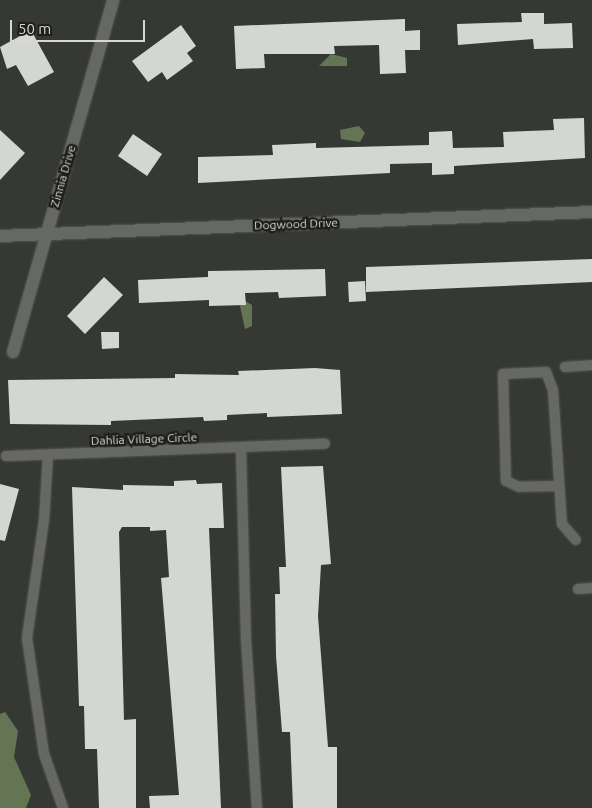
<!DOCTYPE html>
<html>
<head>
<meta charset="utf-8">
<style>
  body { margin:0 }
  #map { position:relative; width:592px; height:808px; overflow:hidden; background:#363834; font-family:Ubuntu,sans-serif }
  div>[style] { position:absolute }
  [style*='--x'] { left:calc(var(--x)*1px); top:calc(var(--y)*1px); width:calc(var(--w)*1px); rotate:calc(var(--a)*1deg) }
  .water>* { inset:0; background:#647554 }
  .building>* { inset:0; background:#d3d6d1 }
  .roads { filter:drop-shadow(0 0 1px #555654) drop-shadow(0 0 1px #555654) }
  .lane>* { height:10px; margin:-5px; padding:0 5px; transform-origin:5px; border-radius:5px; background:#666864 }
  .street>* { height:12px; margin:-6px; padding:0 6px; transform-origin:6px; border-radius:6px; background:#666864 }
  span { translate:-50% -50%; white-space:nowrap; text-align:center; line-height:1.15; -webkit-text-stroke:5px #1e1f1d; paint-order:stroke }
  .street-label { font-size:12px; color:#d7d8d6 }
  .scale { position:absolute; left:10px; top:20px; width:135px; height:22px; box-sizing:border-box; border:2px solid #d7d8d6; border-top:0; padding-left:6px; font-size:15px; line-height:18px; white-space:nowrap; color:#d7d8d6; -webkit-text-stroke:4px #1e1f1d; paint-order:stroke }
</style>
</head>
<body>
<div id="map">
  <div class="water">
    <i style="clip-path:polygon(331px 54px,347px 58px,347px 66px,319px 66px)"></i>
    <i style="clip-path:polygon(359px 126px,365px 133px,360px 142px,341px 139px,340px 130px)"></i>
    <i style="clip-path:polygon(245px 301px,252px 305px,252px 326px,245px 329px,240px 306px)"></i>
    <i style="clip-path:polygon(5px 712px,18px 731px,14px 757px,31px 795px,26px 808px,0 808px,0 714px)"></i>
  </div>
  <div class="building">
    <i style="clip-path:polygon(521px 13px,544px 13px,544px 24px,572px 23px,573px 48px,534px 49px,533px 39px,458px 45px,457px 24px,522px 22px)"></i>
    <i style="clip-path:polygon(405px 19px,405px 31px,420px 30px,420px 50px,405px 50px,406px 73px,380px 74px,379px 45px,334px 46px,335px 54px,264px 54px,265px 68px,236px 69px,234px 26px)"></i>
    <i style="clip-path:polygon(181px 25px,196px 46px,187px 53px,193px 61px,167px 80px,162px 72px,148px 82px,132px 61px)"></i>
    <i style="clip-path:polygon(31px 30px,54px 72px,28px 86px,16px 65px,7px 69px,0 47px)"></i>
    <i style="clip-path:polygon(584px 118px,585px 158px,454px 166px,454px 174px,432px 175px,432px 163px,390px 164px,390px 173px,198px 183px,198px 157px,273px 155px,272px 145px,316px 143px,316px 148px,429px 145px,429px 132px,452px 131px,453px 148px,504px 147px,503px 132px,554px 130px,553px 119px)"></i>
    <i style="clip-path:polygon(0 130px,25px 153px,0 180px)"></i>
    <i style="clip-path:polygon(133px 134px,162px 154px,147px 176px,118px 156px)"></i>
    <i style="clip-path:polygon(592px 259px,592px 282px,366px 292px,366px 267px)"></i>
    <i style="clip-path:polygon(325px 269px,326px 296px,279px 298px,278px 292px,245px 293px,246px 305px,209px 306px,209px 300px,139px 303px,138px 280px,208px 277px,208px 271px)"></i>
    <i style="clip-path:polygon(104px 277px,123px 295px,85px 334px,67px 316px)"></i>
    <i style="clip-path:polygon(365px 281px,366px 301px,349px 302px,348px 282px)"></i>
    <i style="clip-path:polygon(101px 332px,119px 332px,119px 348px,102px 349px)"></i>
    <i style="clip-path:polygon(315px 368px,340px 370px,342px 414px,267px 417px,267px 413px,227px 415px,227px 420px,204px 421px,203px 417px,111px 421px,111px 425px,10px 424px,8px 380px,175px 378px,175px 374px,239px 375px,238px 371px)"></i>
    <i style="clip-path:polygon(323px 466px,331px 564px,321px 565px,318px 616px,328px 747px,337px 747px,337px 808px,293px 808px,290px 732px,282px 732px,276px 656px,275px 594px,280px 594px,279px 567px,286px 567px,281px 467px)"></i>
    <i style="clip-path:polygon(196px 480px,197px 484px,222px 483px,224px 528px,209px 528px,221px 808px,150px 808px,149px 796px,179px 795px,161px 578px,169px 577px,166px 530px,150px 531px,150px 527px,122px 527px,119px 532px,124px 720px,136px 719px,136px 808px,99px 808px,97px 749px,85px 749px,84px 706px,79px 706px,72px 487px,123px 490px,123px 485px,174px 486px,174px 481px)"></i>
    <i style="clip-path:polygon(0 484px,19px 489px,5px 541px,0 540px)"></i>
  </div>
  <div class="roads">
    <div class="lane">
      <i style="--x:565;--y:367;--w:27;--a:-4"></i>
      <i style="--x:241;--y:449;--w:190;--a:88.5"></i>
      <i style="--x:246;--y:639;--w:169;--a:86.3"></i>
      <i style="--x:48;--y:455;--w:65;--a:93.5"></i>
      <i style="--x:44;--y:520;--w:119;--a:98.2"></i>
      <i style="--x:27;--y:638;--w:117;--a:81.7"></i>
      <i style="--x:44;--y:754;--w:57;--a:70.6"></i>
      <i style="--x:6;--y:456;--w:319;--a:-2.2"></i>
      <i style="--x:558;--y:486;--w:39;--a:179"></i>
      <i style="--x:519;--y:487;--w:14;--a:-155"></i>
      <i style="--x:506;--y:481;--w:107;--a:-91.6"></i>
      <i style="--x:503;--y:374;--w:43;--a:-2.7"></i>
      <i style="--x:546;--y:372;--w:19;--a:69"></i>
      <i style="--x:553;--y:390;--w:134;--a:86.2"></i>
      <i style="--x:562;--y:524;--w:21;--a:49"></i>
      <i style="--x:578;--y:589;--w:14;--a:-4"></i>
    </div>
    <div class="street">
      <i style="--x:0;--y:236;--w:592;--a:-2.32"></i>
      <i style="--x:13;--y:352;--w:366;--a:-74.1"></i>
    </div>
  </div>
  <div class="street-label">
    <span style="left:63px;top:176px;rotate:-74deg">Zinnia Drive</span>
    <span style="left:296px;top:224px;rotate:-2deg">Dogwood Drive</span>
    <span style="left:144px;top:439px;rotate:-2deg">Dahlia Village Circle</span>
  </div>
  <div class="scale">50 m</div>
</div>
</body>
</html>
